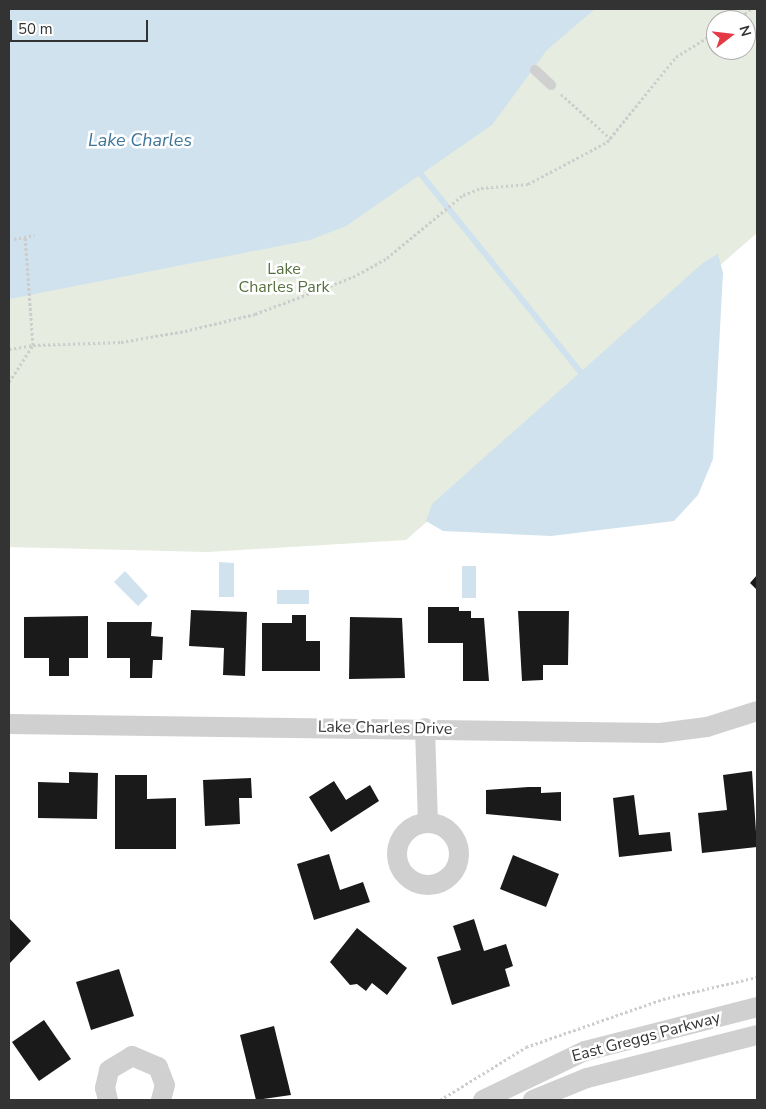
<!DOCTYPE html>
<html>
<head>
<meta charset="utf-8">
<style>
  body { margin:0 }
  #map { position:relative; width:766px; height:1109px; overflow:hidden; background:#fff; font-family:"Nunito Sans",sans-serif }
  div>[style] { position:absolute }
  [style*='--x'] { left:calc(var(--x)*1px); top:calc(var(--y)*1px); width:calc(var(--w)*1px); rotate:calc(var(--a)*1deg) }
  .green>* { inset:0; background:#e6ecdf }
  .water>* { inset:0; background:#cfe2ee }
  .stream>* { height:5.5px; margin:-2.75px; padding:0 2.75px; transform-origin:2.75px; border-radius:2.75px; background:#cfe2ee }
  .building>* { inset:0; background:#1a1a1a }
  .path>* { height:3px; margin-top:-1.5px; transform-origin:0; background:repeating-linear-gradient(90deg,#cdcdcd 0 2.5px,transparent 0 5px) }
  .lane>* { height:10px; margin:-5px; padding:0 5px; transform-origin:5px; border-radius:5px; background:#d0d0d0 }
  .street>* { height:20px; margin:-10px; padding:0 10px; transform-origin:10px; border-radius:10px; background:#d0d0d0 }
  .street>.ring { margin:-10px; padding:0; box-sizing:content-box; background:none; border:20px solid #d0d0d0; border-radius:50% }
  span { translate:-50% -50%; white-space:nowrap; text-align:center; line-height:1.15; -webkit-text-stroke:5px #fff; paint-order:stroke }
  .park-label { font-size:16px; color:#56703f }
  .street-label { font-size:16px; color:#333 }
  .water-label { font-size:18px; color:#3f7597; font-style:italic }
  .frame { position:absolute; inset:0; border:10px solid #333; pointer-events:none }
  .north { position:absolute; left:706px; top:10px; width:50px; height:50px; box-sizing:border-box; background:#fff; border:1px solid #adadad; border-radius:50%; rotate:74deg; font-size:14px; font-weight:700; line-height:20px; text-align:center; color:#333 }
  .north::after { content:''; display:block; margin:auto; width:18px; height:22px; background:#e63946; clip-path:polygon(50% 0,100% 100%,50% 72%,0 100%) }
  .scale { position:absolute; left:10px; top:20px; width:138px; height:22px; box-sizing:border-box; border:2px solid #333; border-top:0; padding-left:6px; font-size:15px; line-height:18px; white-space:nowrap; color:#333; -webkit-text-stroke:4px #fff; paint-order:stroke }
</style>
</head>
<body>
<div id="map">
  <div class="green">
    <i style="clip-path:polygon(evenodd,9px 9px,757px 9px,757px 233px,406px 540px,208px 552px,9px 547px,9px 9px,716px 20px,746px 20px,746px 50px,716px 50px,716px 20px)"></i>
  </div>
  <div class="water">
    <i style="clip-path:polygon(9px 9px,595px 9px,547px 50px,492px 125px,346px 226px,310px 240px,9px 299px)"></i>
    <i style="clip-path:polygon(718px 254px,723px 273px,713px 459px,698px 495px,674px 521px,551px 536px,443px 531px,426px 521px,432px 504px,704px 262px)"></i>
    <i style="clip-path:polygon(219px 562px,234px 563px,234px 597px,219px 597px)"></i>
    <i style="clip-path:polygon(462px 566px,476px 566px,476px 598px,462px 598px)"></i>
    <i style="clip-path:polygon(125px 571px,148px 596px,138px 606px,114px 582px)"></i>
    <i style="clip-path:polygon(277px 590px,309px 590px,309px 604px,277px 604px)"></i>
  </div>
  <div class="stream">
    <i style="--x:421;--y:174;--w:260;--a:51.1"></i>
  </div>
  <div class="building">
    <i style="clip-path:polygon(757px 575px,757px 590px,750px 583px)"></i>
    <i style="clip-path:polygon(428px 607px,459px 607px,459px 611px,471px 611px,471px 618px,484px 618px,489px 681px,463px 681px,463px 643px,428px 643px)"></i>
    <i style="clip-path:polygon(191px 610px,247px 612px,245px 676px,223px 675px,224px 648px,189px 646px)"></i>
    <i style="clip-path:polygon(518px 611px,569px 611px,568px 665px,543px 665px,543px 680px,522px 681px)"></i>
    <i style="clip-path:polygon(292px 615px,306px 615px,306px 641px,320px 641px,320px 671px,262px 671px,262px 623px,292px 623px)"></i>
    <i style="clip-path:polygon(88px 616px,88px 658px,69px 658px,69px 676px,49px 676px,49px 658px,24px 658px,24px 617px)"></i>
    <i style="clip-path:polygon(350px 617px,402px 618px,405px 678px,349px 679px)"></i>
    <i style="clip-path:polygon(107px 622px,152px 622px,151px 636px,163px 637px,162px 660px,153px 660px,152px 678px,130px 678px,130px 658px,107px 658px)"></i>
    <i style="clip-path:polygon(752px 771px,757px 847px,702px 853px,698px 813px,727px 810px,723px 775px)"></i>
    <i style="clip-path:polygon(69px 772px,98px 773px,97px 819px,38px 818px,38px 782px,69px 783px)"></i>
    <i style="clip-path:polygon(115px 775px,147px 775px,147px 799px,176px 798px,176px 849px,115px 849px)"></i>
    <i style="clip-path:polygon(251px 778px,252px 798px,239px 798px,240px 824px,205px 826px,203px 780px)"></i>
    <i style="clip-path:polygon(334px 781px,346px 800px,370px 785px,379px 801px,331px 832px,309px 797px)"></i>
    <i style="clip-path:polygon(528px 787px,541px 787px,541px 793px,561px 792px,561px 821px,486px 814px,486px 790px)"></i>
    <i style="clip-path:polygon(634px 795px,639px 835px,670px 832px,672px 851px,619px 857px,613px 798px)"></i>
    <i style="clip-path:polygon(329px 854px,340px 890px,363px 882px,370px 902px,314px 920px,297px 864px)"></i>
    <i style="clip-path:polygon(513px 855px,559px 874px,546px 907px,500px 889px)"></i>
    <i style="clip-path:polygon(9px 918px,31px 941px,9px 964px)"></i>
    <i style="clip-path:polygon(474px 919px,484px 951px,506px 944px,513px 966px,505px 969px,510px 986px,452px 1005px,437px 957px,461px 950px,453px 926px)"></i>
    <i style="clip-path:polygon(357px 928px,407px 968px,387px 995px,372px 983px,366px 991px,357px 984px,350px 985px,330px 962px)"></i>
    <i style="clip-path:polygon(119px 969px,134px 1016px,91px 1030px,76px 982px)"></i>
    <i style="clip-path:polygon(44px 1020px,71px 1059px,39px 1081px,12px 1042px)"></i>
    <i style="clip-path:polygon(274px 1026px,291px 1095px,256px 1100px,240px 1035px)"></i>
  </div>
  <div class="path">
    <i style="--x:737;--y:20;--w:18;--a:-38"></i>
    <i style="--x:561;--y:94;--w:67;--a:42"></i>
    <i style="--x:14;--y:239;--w:21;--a:-11"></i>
    <i style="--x:9;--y:349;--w:24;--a:-9"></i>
    <i style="--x:33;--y:345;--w:108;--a:-94.2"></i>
    <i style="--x:9;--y:382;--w:44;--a:-57"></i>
    <i style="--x:33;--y:345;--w:88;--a:-2"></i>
    <i style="--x:121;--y:342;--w:65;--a:-9.8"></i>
    <i style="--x:185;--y:331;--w:72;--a:-13.7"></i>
    <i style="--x:255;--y:314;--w:105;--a:-20.7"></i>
    <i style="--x:353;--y:277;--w:39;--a:-29"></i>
    <i style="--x:387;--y:258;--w:99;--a:-39.7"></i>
    <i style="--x:463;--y:195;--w:19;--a:-21"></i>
    <i style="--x:481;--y:188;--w:47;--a:-4.9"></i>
    <i style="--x:528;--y:184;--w:89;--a:-28"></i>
    <i style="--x:607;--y:142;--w:109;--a:-50.9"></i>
    <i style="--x:676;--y:57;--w:47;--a:-32"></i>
    <i style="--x:440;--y:1100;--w:101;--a:-31.6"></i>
    <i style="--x:526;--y:1047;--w:145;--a:-19.3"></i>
    <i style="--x:663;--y:999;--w:97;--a:-13.2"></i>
  </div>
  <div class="lane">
    <i style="--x:535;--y:70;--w:22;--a:43"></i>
  </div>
  <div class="street">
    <i style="--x:9;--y:724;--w:651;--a:0.79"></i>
    <i style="--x:660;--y:733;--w:47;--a:-7.3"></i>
    <i style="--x:707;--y:727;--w:52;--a:-17.7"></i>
    <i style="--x:425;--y:728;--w:95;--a:88.2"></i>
    <i class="ring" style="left:397px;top:823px;width:42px;height:42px"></i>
    <i style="--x:108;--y:1100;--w:12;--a:-104"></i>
    <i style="--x:105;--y:1088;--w:18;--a:-77"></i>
    <i style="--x:109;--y:1070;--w:27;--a:-31"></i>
    <i style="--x:132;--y:1056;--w:28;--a:23"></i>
    <i style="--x:158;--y:1067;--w:19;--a:69"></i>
    <i style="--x:165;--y:1085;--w:16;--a:105"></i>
    <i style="--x:483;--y:1100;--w:113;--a:-25.7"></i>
    <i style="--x:585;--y:1051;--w:178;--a:-14.3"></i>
    <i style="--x:533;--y:1100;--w:58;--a:-22.2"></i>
    <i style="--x:587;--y:1078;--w:175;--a:-14.2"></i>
  </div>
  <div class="park-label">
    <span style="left:284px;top:278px">Lake<br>Charles Park</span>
  </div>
  <div class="street-label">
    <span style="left:385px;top:728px;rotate:1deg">Lake Charles Drive</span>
    <span style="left:646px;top:1037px;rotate:-15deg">East Greggs Parkway</span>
  </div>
  <div class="water-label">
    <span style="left:140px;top:140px">Lake Charles</span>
  </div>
  <div class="frame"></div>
  <div class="north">N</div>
  <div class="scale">50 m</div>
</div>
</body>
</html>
